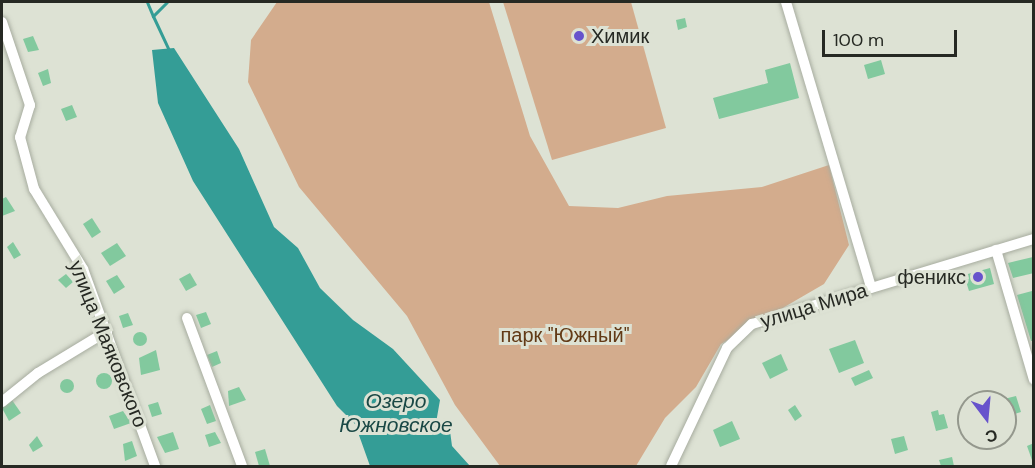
<!DOCTYPE html>
<html>
<head>
<meta charset="utf-8">
<style>
  body { margin:0 }
  #map { position:relative; width:1035px; height:468px; overflow:hidden; background:#dde2d4; font-family:"DM Sans",sans-serif }
  div>[style] { position:absolute }
  [style*='--x'] { left:calc(var(--x)*1px); top:calc(var(--y)*1px); width:calc(var(--w)*1px); rotate:calc(var(--a)*1deg) }
  .green>* { inset:0; background:#d3ac8d }
  .water>* { inset:0; background:#349d96 }
  .stream>* { height:3px; margin:-1.5px; padding:0 1.5px; transform-origin:1.5px; border-radius:1.5px; background:#349d96 }
  .building>* { inset:0; background:#82c99e }
  .round { border-radius:50% }
  .roads { filter:drop-shadow(0 0 2px #a7ac9f) drop-shadow(0 0 2px #a7ac9f) }
  .minor>* { height:10px; margin:-5px; padding:0 5px; transform-origin:5px; border-radius:5px; background:#fff }
  .dots>* { width:16px; height:16px; translate:-50% -50%; box-sizing:border-box; border:3px solid #dde2d4; border-radius:50% }
  span { translate:-50% -50%; white-space:nowrap; text-align:center; line-height:1.15; -webkit-text-stroke:6px #dde2d4; paint-order:stroke }
  .poi-label { font-size:20px; color:#262923 }
  .left { translate:0 -50%; text-align:left }
  .right { translate:-100% -50%; text-align:right }
  .street-label { font-size:20px; color:#262923 }
  .park-label { font-size:20px; color:#623a16 }
  .water-label { font-size:21px; color:#1a4845; font-style:italic }
  .frame { position:absolute; inset:0; border:3px solid #262923; pointer-events:none }
  .north { position:absolute; left:957px; top:390px; width:60px; height:60px; box-sizing:border-box; background:#dde2d4; border:2px solid #94988d; border-radius:50%; rotate:164deg; font-size:16px; font-weight:700; line-height:24px; text-align:center; color:#262923 }
  .north::after { content:''; display:block; margin:auto; width:21px; height:27px; background:#6753cc; clip-path:polygon(50% 0,100% 100%,50% 72%,0 100%) }
  .scale { position:absolute; left:822px; top:30px; width:135px; height:27px; box-sizing:border-box; border:3px solid #262923; border-top:0; padding-left:8px; font-size:18px; line-height:21px; white-space:nowrap; color:#262923; -webkit-text-stroke:4px #dde2d4; paint-order:stroke }
</style>
</head>
<body>
<div id="map">
  <div class="green">
    <i style="clip-path:polygon(277px 2px,489px 2px,530px 136px,569px 206px,618px 208px,667px 196px,762px 187px,829px 165px,849px 245px,824px 284px,721px 344px,696px 387px,665px 418px,636px 466px,500px 466px,455px 405px,407px 316px,299px 187px,248px 82px,251px 40px)"></i>
    <i style="clip-path:polygon(503px 2px,631px 2px,666px 128px,552px 160px)"></i>
  </div>
  <div class="water">
    <i style="clip-path:polygon(174px 48px,239px 149px,274px 227px,298px 248px,320px 288px,353px 320px,393px 349px,440px 400px,436px 423px,450px 431px,452px 446px,470px 466px,370px 466px,355px 424px,337px 406px,193px 181px,158px 103px,152px 50px)"></i>
  </div>
  <div class="stream">
    <i style="--x:147;--y:2;--w:15;--a:67"></i>
    <i style="--x:167;--y:2;--w:20;--a:135"></i>
    <i style="--x:153;--y:16;--w:38;--a:65"></i>
  </div>
  <div class="building">
    <i style="clip-path:polygon(685px 18px,687px 27px,678px 30px,676px 20px)"></i>
    <i style="clip-path:polygon(33px 36px,39px 50px,28px 52px,23px 39px)"></i>
    <i style="clip-path:polygon(881px 60px,885px 74px,868px 79px,864px 65px)"></i>
    <i style="clip-path:polygon(790px 63px,799px 98px,719px 119px,713px 98px,768px 83px,765px 70px)"></i>
    <i style="clip-path:polygon(48px 69px,51px 83px,43px 86px,38px 73px)"></i>
    <i style="clip-path:polygon(72px 105px,77px 117px,66px 121px,61px 109px)"></i>
    <i style="clip-path:polygon(6px 197px,15px 211px,2px 216px,2px 199px)"></i>
    <i style="clip-path:polygon(92px 218px,101px 232px,92px 238px,83px 224px)"></i>
    <i style="clip-path:polygon(13px 242px,21px 255px,14px 259px,7px 247px)"></i>
    <i style="clip-path:polygon(117px 243px,126px 256px,110px 266px,101px 253px)"></i>
    <i style="clip-path:polygon(1033px 257px,1034px 273px,1013px 278px,1008px 263px)"></i>
    <i style="clip-path:polygon(990px 268px,994px 284px,969px 291px,964px 275px)"></i>
    <i style="clip-path:polygon(190px 273px,197px 285px,186px 291px,179px 279px)"></i>
    <i style="clip-path:polygon(66px 274px,73px 282px,66px 288px,58px 280px)"></i>
    <i style="clip-path:polygon(117px 275px,125px 287px,114px 294px,106px 281px)"></i>
    <i style="clip-path:polygon(1032px 291px,1034px 341px,1031px 341px,1017px 295px)"></i>
    <i style="clip-path:polygon(206px 312px,211px 324px,201px 328px,196px 315px)"></i>
    <i style="clip-path:polygon(128px 313px,133px 325px,123px 328px,119px 316px)"></i>
    <i class="round" style="left:133px;top:332px;width:14px;height:14px"></i>
    <i style="clip-path:polygon(855px 340px,864px 363px,839px 373px,829px 349px)"></i>
    <i style="clip-path:polygon(156px 350px,160px 370px,141px 375px,139px 358px)"></i>
    <i style="clip-path:polygon(217px 351px,221px 363px,212px 367px,207px 355px)"></i>
    <i style="clip-path:polygon(781px 354px,788px 370px,770px 379px,762px 363px)"></i>
    <i style="clip-path:polygon(869px 370px,873px 378px,855px 386px,851px 378px)"></i>
    <i class="round" style="left:96px;top:373px;width:16px;height:16px"></i>
    <i class="round" style="left:60px;top:379px;width:14px;height:14px"></i>
    <i style="clip-path:polygon(239px 387px,246px 400px,229px 406px,228px 391px)"></i>
    <i style="clip-path:polygon(1016px 396px,1021px 412px,1008px 416px,1004px 399px)"></i>
    <i style="clip-path:polygon(12px 400px,21px 413px,9px 421px,2px 408px)"></i>
    <i style="clip-path:polygon(158px 402px,162px 414px,152px 417px,148px 405px)"></i>
    <i style="clip-path:polygon(210px 405px,216px 421px,207px 424px,201px 409px)"></i>
    <i style="clip-path:polygon(795px 405px,802px 416px,795px 421px,788px 410px)"></i>
    <i style="clip-path:polygon(938px 410px,939px 415px,944px 414px,948px 428px,936px 431px,931px 412px)"></i>
    <i style="clip-path:polygon(123px 411px,131px 423px,114px 429px,109px 416px)"></i>
    <i style="clip-path:polygon(732px 421px,740px 439px,720px 447px,713px 430px)"></i>
    <i style="clip-path:polygon(173px 432px,179px 449px,165px 453px,157px 437px)"></i>
    <i style="clip-path:polygon(215px 432px,221px 443px,209px 447px,205px 435px)"></i>
    <i style="clip-path:polygon(37px 436px,43px 446px,33px 452px,29px 445px)"></i>
    <i style="clip-path:polygon(904px 436px,908px 450px,895px 454px,891px 439px)"></i>
    <i style="clip-path:polygon(132px 441px,137px 456px,125px 461px,123px 444px)"></i>
    <i style="clip-path:polygon(1034px 443px,1034px 463px,1033px 463px,1027px 446px)"></i>
    <i style="clip-path:polygon(265px 449px,270px 466px,259px 466px,255px 452px)"></i>
    <i style="clip-path:polygon(952px 457px,954px 466px,941px 466px,939px 460px)"></i>
  </div>
  <div class="roads">
    <div class="minor">
      <i style="--x:786;--y:2;--w:298;--a:73.4"></i>
      <i style="--x:2;--y:22;--w:88;--a:71.4"></i>
      <i style="--x:30;--y:105;--w:34;--a:107"></i>
      <i style="--x:20;--y:137;--w:54;--a:74.9"></i>
      <i style="--x:34;--y:189;--w:94;--a:58.5"></i>
      <i style="--x:83;--y:269;--w:210;--a:69.9"></i>
      <i style="--x:996;--y:250;--w:135;--a:73.7"></i>
      <i style="--x:187;--y:318;--w:158;--a:69.6"></i>
      <i style="--x:2;--y:402;--w:46;--a:-38.9"></i>
      <i style="--x:38;--y:373;--w:81;--a:-31.3"></i>
      <i style="--x:671;--y:466;--w:131;--a:-64.6"></i>
      <i style="--x:727;--y:348;--w:35;--a:-44"></i>
      <i style="--x:752;--y:324;--w:295;--a:-16.8"></i>
    </div>
  </div>
  <div class="dots">
    <i style="left:579px;top:36px;background:#6753cc"></i>
    <i style="left:978px;top:277px;background:#6753cc"></i>
  </div>
  <div class="poi-label">
    <span class="left" style="left:591px;top:36px">Химик</span>
    <span class="right" style="left:966px;top:277px">феникс</span>
  </div>
  <div class="street-label">
    <span style="left:814px;top:306px;rotate:-17deg">улица Мира</span>
    <span style="left:108px;top:344px;rotate:68deg">улица Маяковского</span>
  </div>
  <div class="park-label">
    <span style="left:565px;top:335px">парк "Южный"</span>
  </div>
  <div class="water-label">
    <span style="left:396px;top:413px">Озеро<br>Южновское</span>
  </div>
  <div class="frame"></div>
  <div class="north">С</div>
  <div class="scale">100 m</div>
</div>
</body>
</html>
